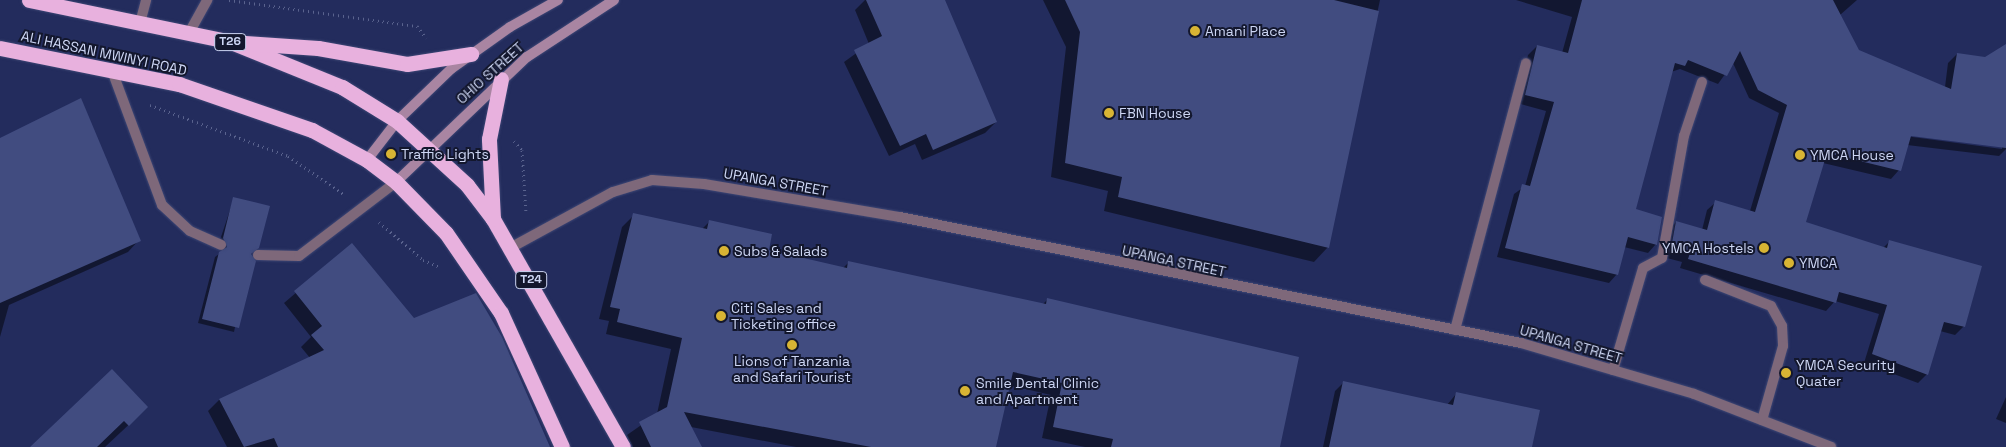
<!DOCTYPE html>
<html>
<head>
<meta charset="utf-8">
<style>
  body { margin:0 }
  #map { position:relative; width:2006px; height:447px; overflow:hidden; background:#232c5d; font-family:"Space Grotesk",sans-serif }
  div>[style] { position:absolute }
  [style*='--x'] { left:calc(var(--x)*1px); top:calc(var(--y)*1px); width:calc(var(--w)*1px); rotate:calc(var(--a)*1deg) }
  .shadow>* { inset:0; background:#0007 }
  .building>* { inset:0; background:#414c80 }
  .path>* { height:3px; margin-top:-1.5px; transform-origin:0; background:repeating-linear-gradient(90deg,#5a638e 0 1px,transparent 0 5px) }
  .roads { filter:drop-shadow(0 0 1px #3e4775) drop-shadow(0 0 1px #3e4775) }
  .lane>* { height:10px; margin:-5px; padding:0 5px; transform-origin:5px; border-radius:5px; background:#7e687a }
  .secondary>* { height:10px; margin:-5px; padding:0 5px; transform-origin:5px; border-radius:5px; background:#a985a2 }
  .highway>* { height:15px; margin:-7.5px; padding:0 7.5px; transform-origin:7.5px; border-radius:7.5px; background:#e8b1de }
  .dots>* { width:14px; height:14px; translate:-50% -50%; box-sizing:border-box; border:2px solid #13172d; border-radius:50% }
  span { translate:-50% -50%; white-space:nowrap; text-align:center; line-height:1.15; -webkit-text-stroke:4px #13172d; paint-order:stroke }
  .shield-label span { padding:1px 4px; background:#13172d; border:1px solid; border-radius:4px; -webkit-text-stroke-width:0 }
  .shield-label { font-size:12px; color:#cdd6f4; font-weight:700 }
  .poi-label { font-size:14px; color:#cdd6f4 }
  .left { translate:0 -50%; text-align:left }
  .right { translate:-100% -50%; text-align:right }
  .street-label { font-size:14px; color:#cdd6f4 }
</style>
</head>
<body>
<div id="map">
  <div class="shadow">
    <i style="clip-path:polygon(865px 0,944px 0,996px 122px,985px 133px,922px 160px,915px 144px,889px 156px,844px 62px,869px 44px,855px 10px)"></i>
    <i style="clip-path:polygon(1043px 0,1380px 0,1328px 247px,1314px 262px,1104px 211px,1108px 191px,1051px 177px,1066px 47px)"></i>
    <i style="clip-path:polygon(evenodd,1516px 0,1857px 0,1840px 15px,1858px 51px,1945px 87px,1948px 63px,1957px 54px,1985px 58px,2006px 47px,2006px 149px,1999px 156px,1907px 145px,1899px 170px,1891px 179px,1823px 163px,1805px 223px,1883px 248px,1889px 242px,1964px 326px,1955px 335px,1940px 331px,1927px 374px,1918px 383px,1864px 363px,1879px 314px,1835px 301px,1826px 311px,1680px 268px,1682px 262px,1663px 257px,1667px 231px,1676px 222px,1702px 230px,1707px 210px,1716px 202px,1750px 211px,1779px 113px,1749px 98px,1733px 63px,1718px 84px,1680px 69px,1671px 72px,1634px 210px,1656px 244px,1648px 253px,1624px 247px,1617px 274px,1609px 283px,1497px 257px,1514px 194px,1525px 186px,1546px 111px,1517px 103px,1528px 55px,1537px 46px,1562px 53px,1572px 17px,1516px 0,1905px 134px,2002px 146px,2002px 149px,1905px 136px,1905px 134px)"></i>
    <i style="clip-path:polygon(0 139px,139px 240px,128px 252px,9px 305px,0 337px)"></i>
    <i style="clip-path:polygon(234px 198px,258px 248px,250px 255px,234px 332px,198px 323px,215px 257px,223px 251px,219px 243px)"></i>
    <i style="clip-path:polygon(634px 215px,702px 229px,709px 222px,767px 251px,843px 268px,849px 262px,1042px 305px,1047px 300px,1278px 447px,1085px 447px,1042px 438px,1051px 395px,1008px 385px,995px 447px,796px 447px,691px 427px,701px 447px,633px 447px,627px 435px,657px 414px,671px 349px,606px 334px,609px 321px,599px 319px,622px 227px)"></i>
    <i style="clip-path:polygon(352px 245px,414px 320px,548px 447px,227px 447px,208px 411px,219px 400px,310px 358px,301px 347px,311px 337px,284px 303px)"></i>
    <i style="clip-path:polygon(112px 370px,136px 418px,105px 447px,32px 447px)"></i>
    <i style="clip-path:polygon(1344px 382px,1447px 405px,1456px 394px,1530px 447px,1323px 447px,1335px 391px)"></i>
    <i style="clip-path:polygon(2006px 397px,2006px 423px,1996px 419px)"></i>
  </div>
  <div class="building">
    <i style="clip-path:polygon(866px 0,945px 0,997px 122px,933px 150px,926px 134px,900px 146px,854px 50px,882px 36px)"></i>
    <i style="clip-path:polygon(1065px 0,1334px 0,1379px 11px,1329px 248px,1118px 197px,1122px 177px,1065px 163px,1080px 32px)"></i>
    <i style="clip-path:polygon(1582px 0,1833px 0,1859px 50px,1951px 89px,1957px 53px,1985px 57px,2006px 44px,2006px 148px,1911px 136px,1901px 171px,1827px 153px,1806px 222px,1887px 248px,1889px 240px,1982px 266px,1965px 327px,1944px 322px,1928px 375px,1872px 354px,1887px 305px,1839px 292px,1836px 303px,1688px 259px,1690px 253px,1671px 248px,1676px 221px,1707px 230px,1715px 200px,1755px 212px,1787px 105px,1758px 90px,1740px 51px,1727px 76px,1688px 60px,1685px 66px,1675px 63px,1636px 209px,1662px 217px,1657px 245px,1628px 237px,1618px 275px,1505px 248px,1522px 184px,1530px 186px,1554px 102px,1525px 95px,1537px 45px,1568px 53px)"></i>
    <i style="clip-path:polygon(81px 98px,141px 241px,0 303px,0 138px)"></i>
    <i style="clip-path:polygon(233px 197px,270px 206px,259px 248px,251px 254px,256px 261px,239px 328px,202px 319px,219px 252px,227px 247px,223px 238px)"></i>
    <i style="clip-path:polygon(633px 213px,707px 229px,709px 220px,772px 234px,769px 250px,847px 268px,848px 261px,1046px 304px,1047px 298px,1299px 357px,1280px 447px,1111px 447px,1113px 439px,1053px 427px,1062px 383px,1013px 372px,996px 447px,871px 447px,684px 412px,702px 447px,651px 447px,639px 422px,667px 407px,682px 338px,617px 322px,620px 309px,610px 307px)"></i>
    <i style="clip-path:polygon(352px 243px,414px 318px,476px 293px,502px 337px,550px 447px,278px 447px,274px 438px,244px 447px,219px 399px,324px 350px,311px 335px,322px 326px,294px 291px)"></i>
    <i style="clip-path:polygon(112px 369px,148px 407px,129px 426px,124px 421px,97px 447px,30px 447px)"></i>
    <i style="clip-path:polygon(1343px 381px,1453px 405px,1456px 392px,1540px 410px,1532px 447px,1329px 447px)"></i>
  </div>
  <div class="path">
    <i style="--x:229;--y:0;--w:190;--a:7.9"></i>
    <i style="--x:417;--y:26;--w:15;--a:53"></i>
    <i style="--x:150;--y:105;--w:147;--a:20.3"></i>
    <i style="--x:288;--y:156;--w:69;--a:34.4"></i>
    <i style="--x:514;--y:141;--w:12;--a:48"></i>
    <i style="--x:522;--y:150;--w:64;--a:86.4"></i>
    <i style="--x:379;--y:222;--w:58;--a:40.8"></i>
    <i style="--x:423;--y:260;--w:18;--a:22"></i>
  </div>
  <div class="roads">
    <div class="lane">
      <i style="--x:140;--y:23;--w:24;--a:-75"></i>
      <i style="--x:189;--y:33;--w:38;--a:-61"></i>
      <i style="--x:111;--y:68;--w:146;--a:69.6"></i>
      <i style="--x:162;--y:205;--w:38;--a:43"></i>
      <i style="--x:190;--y:231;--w:34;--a:24"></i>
      <i style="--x:512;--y:247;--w:115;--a:-28.6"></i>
      <i style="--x:613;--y:192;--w:41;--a:-17.1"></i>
      <i style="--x:652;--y:180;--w:52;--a:4.4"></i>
      <i style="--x:704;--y:184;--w:199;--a:9.6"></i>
      <i style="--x:900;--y:217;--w:634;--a:11.47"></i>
      <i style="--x:1521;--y:343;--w:180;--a:16.4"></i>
      <i style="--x:1694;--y:394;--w:147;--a:21.1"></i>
      <i style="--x:258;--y:255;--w:41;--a:1.4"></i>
      <i style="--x:299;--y:256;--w:122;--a:-37.3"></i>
      <i style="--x:1705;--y:280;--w:71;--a:21.5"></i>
      <i style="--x:1771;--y:306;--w:23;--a:61"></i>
      <i style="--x:1782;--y:326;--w:20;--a:87"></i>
      <i style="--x:1783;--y:346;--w:77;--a:105.8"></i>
      <i style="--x:1455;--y:330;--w:276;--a:-75.1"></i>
      <i style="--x:1613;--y:370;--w:106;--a:-73.6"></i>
      <i style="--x:1643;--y:268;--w:21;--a:-28"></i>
      <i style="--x:1662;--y:258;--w:124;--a:-79.8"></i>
      <i style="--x:1684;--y:136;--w:57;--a:-71.6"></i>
    </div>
    <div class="secondary">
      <i style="--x:367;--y:160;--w:49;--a:-52.4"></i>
      <i style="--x:397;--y:121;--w:75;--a:-43.9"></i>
      <i style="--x:451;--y:69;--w:72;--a:-35.4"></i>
      <i style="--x:510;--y:27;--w:55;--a:-29.4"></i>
      <i style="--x:396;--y:182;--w:181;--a:-43.7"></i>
      <i style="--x:527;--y:57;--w:104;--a:-33.2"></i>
    </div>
    <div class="highway">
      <i style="--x:29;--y:0;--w:206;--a:11.7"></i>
      <i style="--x:231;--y:42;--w:120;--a:22.1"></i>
      <i style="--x:342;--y:87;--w:65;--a:31.7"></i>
      <i style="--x:397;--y:121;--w:95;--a:42.4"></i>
      <i style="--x:467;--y:185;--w:43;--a:52.6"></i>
      <i style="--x:493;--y:219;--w:262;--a:60.3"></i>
      <i style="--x:245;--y:43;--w:73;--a:3.9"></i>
      <i style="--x:318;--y:48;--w:90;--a:10.2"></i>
      <i style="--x:407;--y:64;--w:65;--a:-8.9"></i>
      <i style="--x:0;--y:48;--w:183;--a:11.4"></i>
      <i style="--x:179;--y:84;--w:141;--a:19.1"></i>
      <i style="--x:312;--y:130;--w:63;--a:28.6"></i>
      <i style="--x:367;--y:160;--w:36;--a:37"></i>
      <i style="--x:396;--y:182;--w:71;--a:45.6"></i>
      <i style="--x:446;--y:233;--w:97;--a:55.5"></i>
      <i style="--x:501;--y:313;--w:147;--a:65.5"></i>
      <i style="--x:493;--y:219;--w:80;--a:-92.9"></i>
      <i style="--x:489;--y:139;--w:61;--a:-78.7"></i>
    </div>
  </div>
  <div class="dots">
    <i style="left:1195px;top:31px;background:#d8b434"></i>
    <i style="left:1109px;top:113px;background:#d8b434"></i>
    <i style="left:391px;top:154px;background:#d8b434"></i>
    <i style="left:1800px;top:155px;background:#d8b434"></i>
    <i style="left:1764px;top:248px;background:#d8b434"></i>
    <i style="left:724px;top:251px;background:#d8b434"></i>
    <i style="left:1789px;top:263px;background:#d8b434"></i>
    <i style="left:721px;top:316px;background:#d8b434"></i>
    <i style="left:792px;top:345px;background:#d8b434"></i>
    <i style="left:1786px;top:373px;background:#d8b434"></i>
    <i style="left:965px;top:391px;background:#d8b434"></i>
  </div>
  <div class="shield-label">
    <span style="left:230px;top:42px">T26</span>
    <span style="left:531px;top:280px">T24</span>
  </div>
  <div class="poi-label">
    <span class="left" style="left:1205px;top:31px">Amani Place</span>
    <span class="left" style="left:1119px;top:113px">FBN House</span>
    <span class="left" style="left:401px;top:154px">Traffic Lights</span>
    <span class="left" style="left:1810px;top:155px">YMCA House</span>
    <span class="right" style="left:1754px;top:248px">YMCA Hostels</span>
    <span class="left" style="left:734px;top:251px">Subs &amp; Salads</span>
    <span class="left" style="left:1799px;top:263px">YMCA</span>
    <span class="left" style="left:731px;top:316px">Citi Sales and<br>Ticketing office</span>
    <span style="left:792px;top:369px">Lions of Tanzania<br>and Safari Tourist</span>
    <span class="left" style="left:1796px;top:373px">YMCA Security<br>Quater</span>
    <span class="left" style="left:976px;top:391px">Smile Dental Clinic<br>and Apartment</span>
  </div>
  <div class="street-label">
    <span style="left:104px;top:53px;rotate:12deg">ALI HASSAN MWINYI ROAD</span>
    <span style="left:490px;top:73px;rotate:-42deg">OHIO STREET</span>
    <span style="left:776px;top:182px;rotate:10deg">UPANGA STREET</span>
    <span style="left:1174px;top:261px;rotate:12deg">UPANGA STREET</span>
    <span style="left:1571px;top:344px;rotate:16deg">UPANGA STREET</span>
  </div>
</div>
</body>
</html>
